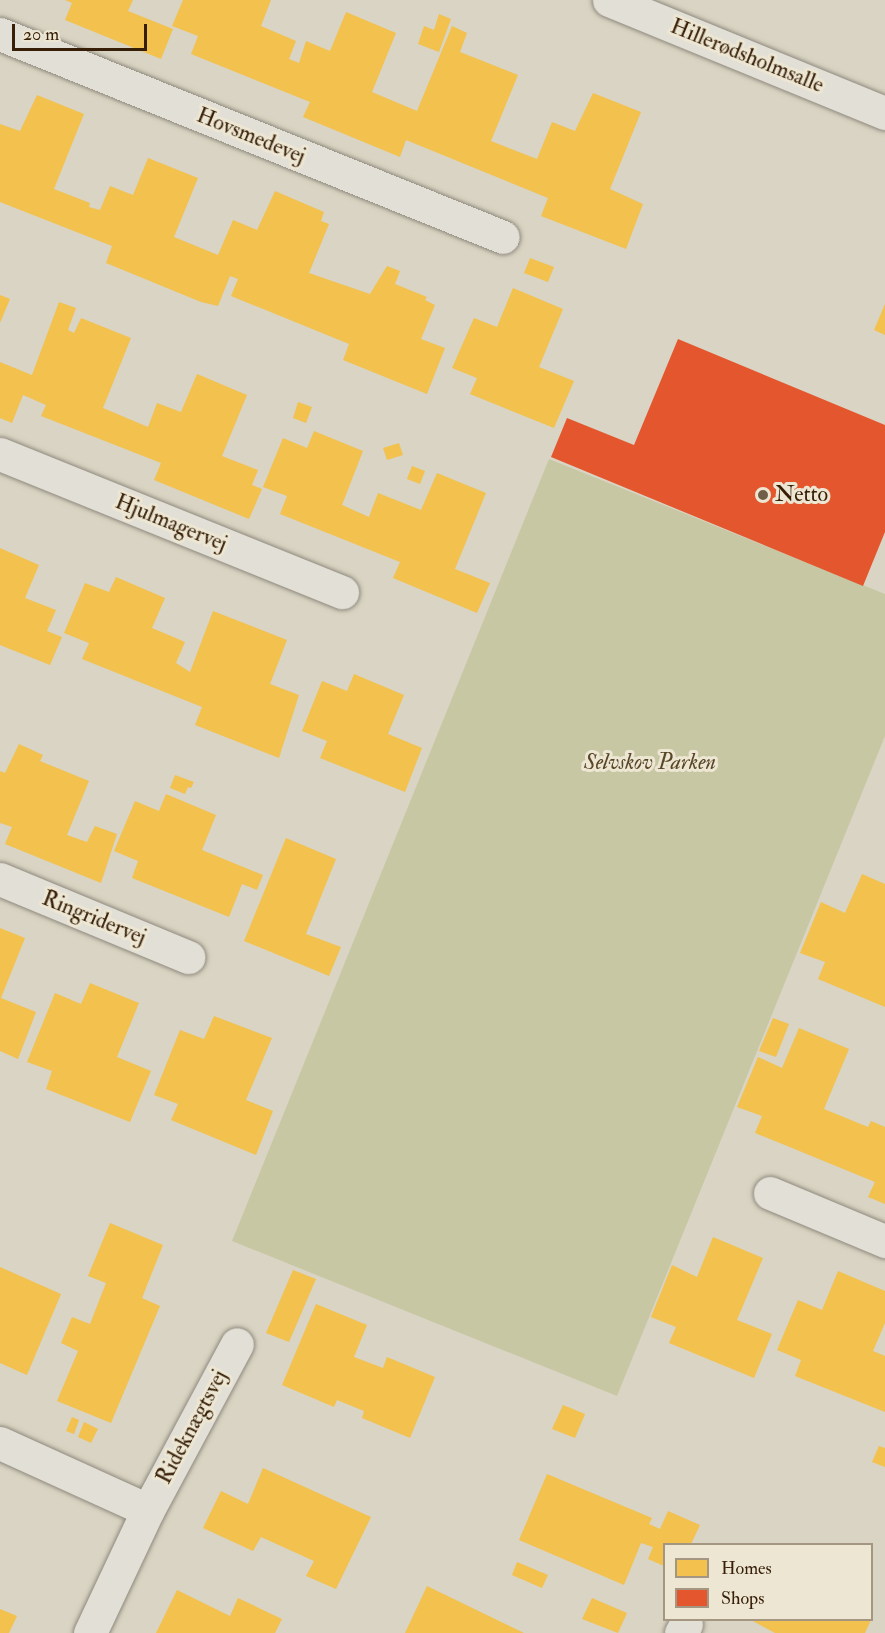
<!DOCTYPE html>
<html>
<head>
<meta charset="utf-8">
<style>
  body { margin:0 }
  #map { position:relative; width:885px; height:1633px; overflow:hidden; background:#d9d4c3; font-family:"IM FELL Double Pica",serif }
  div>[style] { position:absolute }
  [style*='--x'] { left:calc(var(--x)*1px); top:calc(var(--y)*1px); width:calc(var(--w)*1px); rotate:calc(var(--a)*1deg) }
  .green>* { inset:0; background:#c8c7a4 }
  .homes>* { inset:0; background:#f2c14e }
  .shops>* { inset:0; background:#e4572e }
  .roads { filter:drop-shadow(0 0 2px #8f897d) drop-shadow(0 0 2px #8f897d) }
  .street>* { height:33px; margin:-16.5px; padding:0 16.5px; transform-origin:16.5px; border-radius:16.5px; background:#e2dfd7 }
  .secondary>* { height:33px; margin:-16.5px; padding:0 16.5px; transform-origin:16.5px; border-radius:16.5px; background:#e2dfd7 }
  .dots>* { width:16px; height:16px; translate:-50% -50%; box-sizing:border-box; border:3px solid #ece6d2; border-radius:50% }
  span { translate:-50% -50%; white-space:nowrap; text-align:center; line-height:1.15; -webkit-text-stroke:6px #ece6d2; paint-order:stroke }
  .street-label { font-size:22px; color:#371e07 }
  .poi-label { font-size:22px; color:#371e07 }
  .left { translate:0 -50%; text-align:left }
  .park-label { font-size:22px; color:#584628; font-style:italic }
  .legend { position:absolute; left:663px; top:1543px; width:210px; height:78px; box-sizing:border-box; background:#ece6d2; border:2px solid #a49681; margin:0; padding:8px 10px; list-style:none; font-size:18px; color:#371e07 }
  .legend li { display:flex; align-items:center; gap:12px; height:30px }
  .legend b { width:30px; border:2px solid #a49681 }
  .scale { position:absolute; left:12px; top:24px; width:135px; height:27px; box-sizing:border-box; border:3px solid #371e07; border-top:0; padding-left:8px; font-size:18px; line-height:21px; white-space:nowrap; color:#371e07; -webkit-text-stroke:4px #ece6d2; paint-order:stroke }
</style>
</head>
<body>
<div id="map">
  <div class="green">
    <i style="clip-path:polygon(549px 459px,885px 594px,885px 736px,617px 1396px,232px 1241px)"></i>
  </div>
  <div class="homes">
    <i style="clip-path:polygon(65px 0,133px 0,128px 11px,173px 29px,161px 59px,65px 20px,72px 3px)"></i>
    <i style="clip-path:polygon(183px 0,271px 0,261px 26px,296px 41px,289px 59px,299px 63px,306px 41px,330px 51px,346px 12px,396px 33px,372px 92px,417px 111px,452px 26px,467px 33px,460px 52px,518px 75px,491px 141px,537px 159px,552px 122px,575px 131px,593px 93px,641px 112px,610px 189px,643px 204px,626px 249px,541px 216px,548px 198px,406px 140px,400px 157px,303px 117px,310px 102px,191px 54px,198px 36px,172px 26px)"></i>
    <i style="clip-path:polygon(439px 14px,451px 19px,439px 52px,418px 44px,424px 26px,434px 30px)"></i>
    <i style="clip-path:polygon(37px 95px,84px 114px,54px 189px,90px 203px,89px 207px,100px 210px,110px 186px,133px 195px,148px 158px,198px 178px,174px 237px,218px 255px,233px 220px,257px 230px,275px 191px,324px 212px,321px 221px,329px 224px,309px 273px,370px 294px,387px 266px,400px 271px,395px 284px,427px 297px,425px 300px,435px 305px,421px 339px,445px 348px,427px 394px,343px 360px,349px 344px,231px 296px,238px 279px,230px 276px,218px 306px,201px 302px,106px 263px,112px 246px,0 202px,0 124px,20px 131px)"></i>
    <i style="clip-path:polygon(530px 258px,554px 267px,548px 282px,524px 273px)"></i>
    <i style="clip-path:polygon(513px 288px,563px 309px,539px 367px,574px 381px,554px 428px,470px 394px,477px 378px,452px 368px,474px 318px,497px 327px)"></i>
    <i style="clip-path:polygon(0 295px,10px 299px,0 323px)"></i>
    <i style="clip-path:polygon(59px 302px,76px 308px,68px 330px,74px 333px,81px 318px,131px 338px,103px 408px,148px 427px,157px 403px,181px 412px,197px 374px,247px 395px,222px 456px,258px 470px,252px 485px,262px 489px,249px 519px,154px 480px,161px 463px,41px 416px,46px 405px,23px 395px,12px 423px,0 418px,0 362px,32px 375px)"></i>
    <i style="clip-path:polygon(885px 304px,885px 335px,874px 330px)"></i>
    <i style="clip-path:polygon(298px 402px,312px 407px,306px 423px,293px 418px)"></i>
    <i style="clip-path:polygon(314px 431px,363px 451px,342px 505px,369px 517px,378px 493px,421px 510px,437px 473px,486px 493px,455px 569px,490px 583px,477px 613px,393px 578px,400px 562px,280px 514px,287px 496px,263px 487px,283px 438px,307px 448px)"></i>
    <i style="clip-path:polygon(399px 443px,403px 455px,387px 460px,383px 448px)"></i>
    <i style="clip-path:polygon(412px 466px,425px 471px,420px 484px,407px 479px)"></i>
    <i style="clip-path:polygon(0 548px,39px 565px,25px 598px,56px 610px,47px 631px,62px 637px,50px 665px,0 645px)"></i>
    <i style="clip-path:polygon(116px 577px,165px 598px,152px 628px,185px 642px,176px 663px,190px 672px,213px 611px,287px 640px,270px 684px,299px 695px,279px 758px,195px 725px,202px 707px,82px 659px,89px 643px,64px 633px,85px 583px,109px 592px)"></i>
    <i style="clip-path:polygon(354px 674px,404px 695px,388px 734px,422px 748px,405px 792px,320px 758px,327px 741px,302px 731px,322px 681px,347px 691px)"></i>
    <i style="clip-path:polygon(19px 744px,43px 755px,40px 761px,89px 781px,67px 835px,87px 842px,95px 826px,117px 834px,101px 883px,5px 844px,12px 827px,0 823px,0 771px,5px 773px)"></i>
    <i style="clip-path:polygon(175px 775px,194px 782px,191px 788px,188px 787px,185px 794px,170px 788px)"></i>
    <i style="clip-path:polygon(166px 794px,216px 815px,202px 850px,263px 875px,257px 890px,242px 884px,229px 917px,132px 878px,138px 861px,114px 851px,135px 801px,159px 811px)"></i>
    <i style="clip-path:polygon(286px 838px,336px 859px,306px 934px,341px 947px,329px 976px,244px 941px)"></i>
    <i style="clip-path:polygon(862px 874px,885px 884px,885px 1007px,818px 979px,825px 962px,800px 953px,821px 902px,845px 913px)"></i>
    <i style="clip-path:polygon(0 928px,25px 938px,1px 998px,36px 1012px,18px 1059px,0 1051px)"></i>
    <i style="clip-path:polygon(90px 983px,139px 1003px,117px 1057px,151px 1071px,130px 1122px,46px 1089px,52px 1071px,27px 1062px,55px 993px,81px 1004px)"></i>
    <i style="clip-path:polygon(214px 1016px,272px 1038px,246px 1100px,273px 1111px,256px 1155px,171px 1120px,178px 1104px,154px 1095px,180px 1030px,204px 1039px)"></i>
    <i style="clip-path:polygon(773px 1018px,789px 1024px,776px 1057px,759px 1051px)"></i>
    <i style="clip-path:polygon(799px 1028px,849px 1049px,824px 1109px,868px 1127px,871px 1121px,885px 1127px,885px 1204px,868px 1197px,875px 1182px,755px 1133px,762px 1116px,737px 1107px,758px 1057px,782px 1068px)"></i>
    <i style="clip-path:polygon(110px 1223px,163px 1245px,142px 1298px,160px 1306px,111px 1423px,57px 1401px,78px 1351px,61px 1343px,72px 1317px,90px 1324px,106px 1283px,88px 1276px)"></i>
    <i style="clip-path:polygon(713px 1237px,763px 1258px,737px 1320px,772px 1334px,754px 1378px,669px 1343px,676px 1327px,651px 1317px,672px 1265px,697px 1277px)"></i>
    <i style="clip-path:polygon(0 1267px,61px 1294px,27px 1375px,0 1363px)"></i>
    <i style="clip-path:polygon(293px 1270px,316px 1279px,289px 1342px,266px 1333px)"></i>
    <i style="clip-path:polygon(838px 1271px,885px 1291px,885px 1323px,873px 1351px,885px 1356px,885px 1412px,795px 1376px,801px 1360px,777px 1350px,798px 1300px,822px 1310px)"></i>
    <i style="clip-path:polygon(316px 1304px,367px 1325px,354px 1357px,383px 1368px,387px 1357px,435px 1377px,410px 1438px,362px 1418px,364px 1411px,337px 1400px,334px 1407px,282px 1385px)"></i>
    <i style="clip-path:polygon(563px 1405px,585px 1414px,575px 1438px,552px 1429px)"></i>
    <i style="clip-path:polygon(72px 1417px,79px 1420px,74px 1434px,66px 1431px)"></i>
    <i style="clip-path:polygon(84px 1422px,98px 1429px,91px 1443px,78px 1437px)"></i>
    <i style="clip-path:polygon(879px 1446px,885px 1448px,885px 1467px,872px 1462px)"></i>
    <i style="clip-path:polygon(263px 1468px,371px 1517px,336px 1589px,306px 1576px,314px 1561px,261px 1537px,253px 1551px,203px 1528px,221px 1491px,248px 1504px)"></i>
    <i style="clip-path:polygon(547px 1474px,652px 1518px,649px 1524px,660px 1529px,668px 1511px,700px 1525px,691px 1544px,664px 1544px,664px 1566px,648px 1559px,653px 1547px,641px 1543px,624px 1585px,519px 1540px)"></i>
    <i style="clip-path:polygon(517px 1562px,548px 1575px,542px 1588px,512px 1575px)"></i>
    <i style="clip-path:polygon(427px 1586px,524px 1633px,405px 1633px)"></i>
    <i style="clip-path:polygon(177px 1590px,230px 1616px,238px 1598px,282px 1619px,275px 1633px,156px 1633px)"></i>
    <i style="clip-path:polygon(592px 1598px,627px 1613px,618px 1633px,582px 1619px)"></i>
    <i style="clip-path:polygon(0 1609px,17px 1616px,9px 1633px,0 1633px)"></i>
    <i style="clip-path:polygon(751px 1620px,871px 1620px,865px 1633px,775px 1633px)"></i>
  </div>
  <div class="shops">
    <i style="clip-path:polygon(678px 339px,885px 425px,885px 532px,863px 586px,551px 457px,567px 418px,634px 445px)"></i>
  </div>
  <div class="roads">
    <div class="street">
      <i style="--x:0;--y:34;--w:542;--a:21.98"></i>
      <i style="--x:0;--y:454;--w:369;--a:22"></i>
      <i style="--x:0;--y:879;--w:204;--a:22.5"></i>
      <i style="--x:770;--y:1193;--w:125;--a:22.7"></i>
      <i style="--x:0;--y:1443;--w:162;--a:24.4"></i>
      <i style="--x:90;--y:1633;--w:136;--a:-64.8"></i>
      <i style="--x:148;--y:1510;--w:188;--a:-61.8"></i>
      <i style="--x:681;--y:1633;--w:10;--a:-61"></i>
    </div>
    <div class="secondary">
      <i style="--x:609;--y:0;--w:298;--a:22.3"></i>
    </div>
  </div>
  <div class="dots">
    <i style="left:763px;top:495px;background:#705e49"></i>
  </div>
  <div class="street-label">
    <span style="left:747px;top:56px;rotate:22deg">Hillerødsholmsalle</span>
    <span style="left:251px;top:136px;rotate:22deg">Hovsmedevej</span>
    <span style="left:171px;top:523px;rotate:22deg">Hjulmagervej</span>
    <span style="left:94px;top:918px;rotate:22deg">Ringridervej</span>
    <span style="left:192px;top:1427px;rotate:-62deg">Rideknægtsvej</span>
  </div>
  <div class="poi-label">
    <span class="left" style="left:775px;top:495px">Netto</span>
  </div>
  <div class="park-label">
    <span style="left:650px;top:763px">Selvskov Parken</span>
  </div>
  <ul class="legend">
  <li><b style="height:16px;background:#f2c14e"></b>Homes</li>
  <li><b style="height:16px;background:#e4572e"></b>Shops</li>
  </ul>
  <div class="scale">20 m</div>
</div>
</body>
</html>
